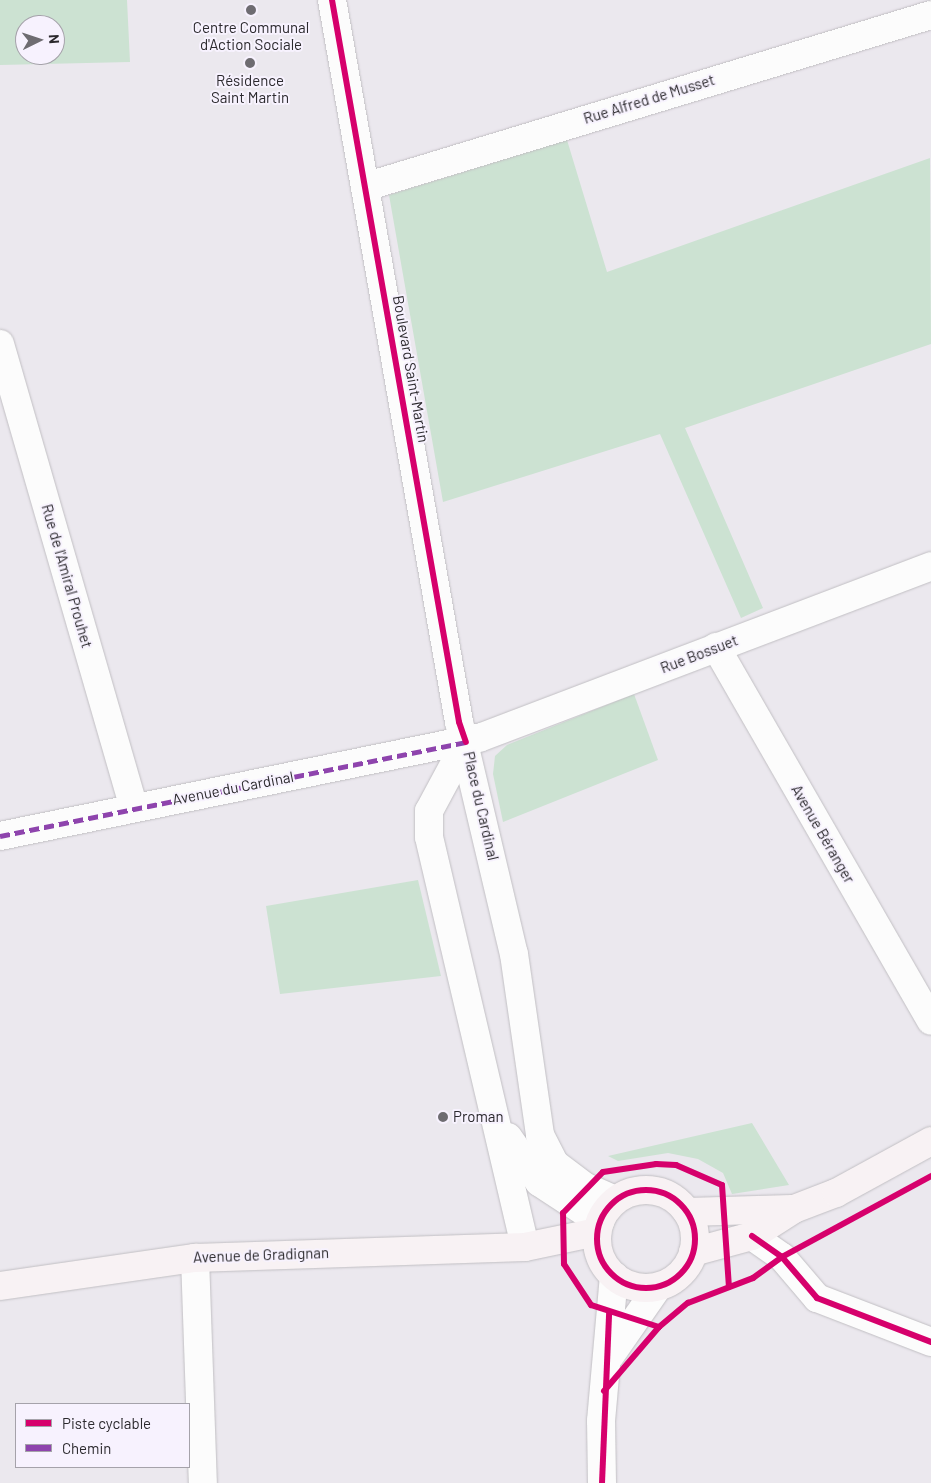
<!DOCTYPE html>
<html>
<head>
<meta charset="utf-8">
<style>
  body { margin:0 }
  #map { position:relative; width:931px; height:1483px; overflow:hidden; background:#ebe8ee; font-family:Barlow,sans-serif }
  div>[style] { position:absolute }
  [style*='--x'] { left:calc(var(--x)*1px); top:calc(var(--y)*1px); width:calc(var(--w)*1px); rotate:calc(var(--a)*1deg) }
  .green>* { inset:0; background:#cce2d2 }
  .roads { filter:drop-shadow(0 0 1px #c1bfc3) drop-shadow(0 0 1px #c1bfc3) }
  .minor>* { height:28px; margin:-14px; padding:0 14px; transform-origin:14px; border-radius:14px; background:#fcfcfc }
  .major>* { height:28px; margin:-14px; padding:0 14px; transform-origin:14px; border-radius:14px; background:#f8f2f4 }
  .major>.ring { margin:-14px; padding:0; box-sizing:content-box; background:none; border:28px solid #f8f2f4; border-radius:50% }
  .quiet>* { height:5px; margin-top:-2.5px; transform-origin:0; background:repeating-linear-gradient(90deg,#8e44ad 0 10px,transparent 0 15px) }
  .cycleway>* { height:6px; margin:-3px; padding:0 3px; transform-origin:3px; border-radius:3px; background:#d6006c }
  .cycleway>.ring { margin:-3px; padding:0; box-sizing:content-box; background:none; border:6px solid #d6006c; border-radius:50% }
  .dots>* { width:14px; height:14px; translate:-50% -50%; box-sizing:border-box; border:2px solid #f7f2fe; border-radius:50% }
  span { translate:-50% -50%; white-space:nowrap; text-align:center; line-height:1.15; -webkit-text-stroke:4px #f7f2fe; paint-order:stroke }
  .poi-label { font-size:15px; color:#2b292d }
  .left { translate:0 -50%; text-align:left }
  .street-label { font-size:15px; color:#2b292d }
  .legend { position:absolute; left:15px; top:1403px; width:175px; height:65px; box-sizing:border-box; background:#f7f2fe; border:1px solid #a5a2aa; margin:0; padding:6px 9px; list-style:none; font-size:15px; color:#2b292d }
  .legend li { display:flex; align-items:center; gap:10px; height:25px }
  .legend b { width:25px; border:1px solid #a5a2aa }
  .north { position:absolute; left:15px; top:15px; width:50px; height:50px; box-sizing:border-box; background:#f7f2fe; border:1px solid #a5a2aa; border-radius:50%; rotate:86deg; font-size:14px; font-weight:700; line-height:20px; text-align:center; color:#2b292d }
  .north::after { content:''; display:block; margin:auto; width:18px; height:22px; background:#6e6c71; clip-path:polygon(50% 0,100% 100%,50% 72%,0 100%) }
</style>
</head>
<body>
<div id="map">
  <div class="green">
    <i style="clip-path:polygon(evenodd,0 0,127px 0,130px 62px,0 65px,0 0,25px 25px,55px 25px,55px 55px,25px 55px,25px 25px)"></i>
    <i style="clip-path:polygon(567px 140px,607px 272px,930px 158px,931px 344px,685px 428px,763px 608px,741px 618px,660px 434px,443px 502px,389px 195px)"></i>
    <i style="clip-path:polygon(634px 694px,658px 760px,503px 822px,493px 774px,495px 756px,507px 745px)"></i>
    <i style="clip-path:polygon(418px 880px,441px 976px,280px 994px,266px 906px)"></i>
    <i style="clip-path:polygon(752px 1123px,789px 1185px,732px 1194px,723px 1173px,698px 1159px,668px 1153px,618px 1161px,608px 1156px)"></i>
  </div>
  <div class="roads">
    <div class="minor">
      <i style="--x:332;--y:0;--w:733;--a:80.02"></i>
      <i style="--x:459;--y:722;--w:238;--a:76.7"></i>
      <i style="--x:514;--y:954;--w:183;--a:81.8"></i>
      <i style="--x:540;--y:1135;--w:33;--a:63"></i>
      <i style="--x:555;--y:1164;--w:39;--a:37"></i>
      <i style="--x:586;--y:1187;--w:32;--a:24"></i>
      <i style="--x:368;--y:186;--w:588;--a:-16.9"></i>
      <i style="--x:0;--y:344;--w:482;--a:73.9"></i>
      <i style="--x:716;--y:647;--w:431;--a:60.1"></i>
      <i style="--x:466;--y:742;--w:78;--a:118.2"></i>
      <i style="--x:429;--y:811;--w:26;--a:90"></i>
      <i style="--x:429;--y:837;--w:421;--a:76.8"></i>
      <i style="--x:0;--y:836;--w:489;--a:-11.6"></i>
      <i style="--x:479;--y:738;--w:484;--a:-20.8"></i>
      <i style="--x:508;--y:1137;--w:55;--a:55.4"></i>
      <i style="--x:539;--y:1182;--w:73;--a:33.3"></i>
      <i style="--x:752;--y:1236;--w:37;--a:35"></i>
      <i style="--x:782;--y:1257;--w:54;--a:49.5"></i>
      <i style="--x:817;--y:1298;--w:122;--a:21.1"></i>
      <i style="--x:195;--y:1258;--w:225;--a:88"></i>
      <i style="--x:610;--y:1356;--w:84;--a:-55.2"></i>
      <i style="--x:602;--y:1483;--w:62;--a:-90.9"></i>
      <i style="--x:601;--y:1421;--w:146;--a:-84.9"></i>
    </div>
    <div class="major">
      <i class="ring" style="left:597px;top:1190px;width:70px;height:70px"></i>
      <i style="--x:687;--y:1212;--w:105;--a:-1.6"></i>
      <i style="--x:693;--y:1252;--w:61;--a:-15.2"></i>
      <i style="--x:752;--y:1236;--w:50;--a:-32.7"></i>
      <i style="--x:794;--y:1209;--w:45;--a:-20.9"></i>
      <i style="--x:836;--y:1193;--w:108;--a:-28.7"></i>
      <i style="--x:0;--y:1286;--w:197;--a:-8.2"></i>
      <i style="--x:195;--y:1258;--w:330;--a:-1.9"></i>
      <i style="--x:525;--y:1247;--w:74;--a:-11.8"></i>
    </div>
  </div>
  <div class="quiet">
    <i style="--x:0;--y:836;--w:475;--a:-11.4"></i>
  </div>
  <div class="cycleway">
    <i style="--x:332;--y:0;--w:733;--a:80.02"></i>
    <i style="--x:459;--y:722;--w:21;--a:71"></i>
    <i class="ring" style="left:597px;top:1190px;width:92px;height:92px"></i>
    <i style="--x:752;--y:1236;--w:37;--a:35"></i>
    <i style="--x:782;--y:1257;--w:54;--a:49.5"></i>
    <i style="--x:817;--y:1298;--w:122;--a:21.1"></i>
    <i style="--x:659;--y:1327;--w:71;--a:-162.1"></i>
    <i style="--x:591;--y:1305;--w:49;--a:-123.4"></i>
    <i style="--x:564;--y:1264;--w:51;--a:-91.1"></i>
    <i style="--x:563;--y:1213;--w:57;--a:-45.7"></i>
    <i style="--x:603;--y:1172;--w:54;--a:-8.6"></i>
    <i style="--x:656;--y:1164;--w:20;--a:3"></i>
    <i style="--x:676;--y:1165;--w:50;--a:23.5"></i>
    <i style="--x:722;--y:1185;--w:102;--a:86.1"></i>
    <i style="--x:604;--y:1391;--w:84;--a:-49.3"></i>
    <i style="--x:659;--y:1327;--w:38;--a:-40"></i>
    <i style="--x:688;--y:1303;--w:70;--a:-21"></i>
    <i style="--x:753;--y:1278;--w:36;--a:-36"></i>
    <i style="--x:782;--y:1257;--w:170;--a:-28.5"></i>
    <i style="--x:602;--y:1483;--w:170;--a:-87.6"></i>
  </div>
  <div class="dots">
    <i style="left:251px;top:10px;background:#6e6c71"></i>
    <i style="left:250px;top:63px;background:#6e6c71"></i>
    <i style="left:443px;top:1117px;background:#6e6c71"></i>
  </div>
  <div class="poi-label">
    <span style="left:251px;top:36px">Centre Communal<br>d'Action Sociale</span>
    <span style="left:250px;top:89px">Résidence<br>Saint Martin</span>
    <span class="left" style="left:453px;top:1117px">Proman</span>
  </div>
  <div class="street-label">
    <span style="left:649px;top:99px;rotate:-17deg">Rue Alfred de Musset</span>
    <span style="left:411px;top:369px;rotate:80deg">Boulevard Saint-Martin</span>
    <span style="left:67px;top:576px;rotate:74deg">Rue de l'Amiral Prouhet</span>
    <span style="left:699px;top:654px;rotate:-21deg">Rue Bossuet</span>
    <span style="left:233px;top:788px;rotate:-11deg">Avenue du Cardinal</span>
    <span style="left:481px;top:806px;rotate:77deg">Place du Cardinal</span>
    <span style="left:823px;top:834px;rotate:60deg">Avenue Béranger</span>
    <span style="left:261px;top:1255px;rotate:-2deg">Avenue de Gradignan</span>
  </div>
  <ul class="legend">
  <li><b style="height:6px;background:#d6006c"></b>Piste cyclable</li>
  <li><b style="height:6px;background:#8e44ad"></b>Chemin</li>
  </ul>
  <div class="north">N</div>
</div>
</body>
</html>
